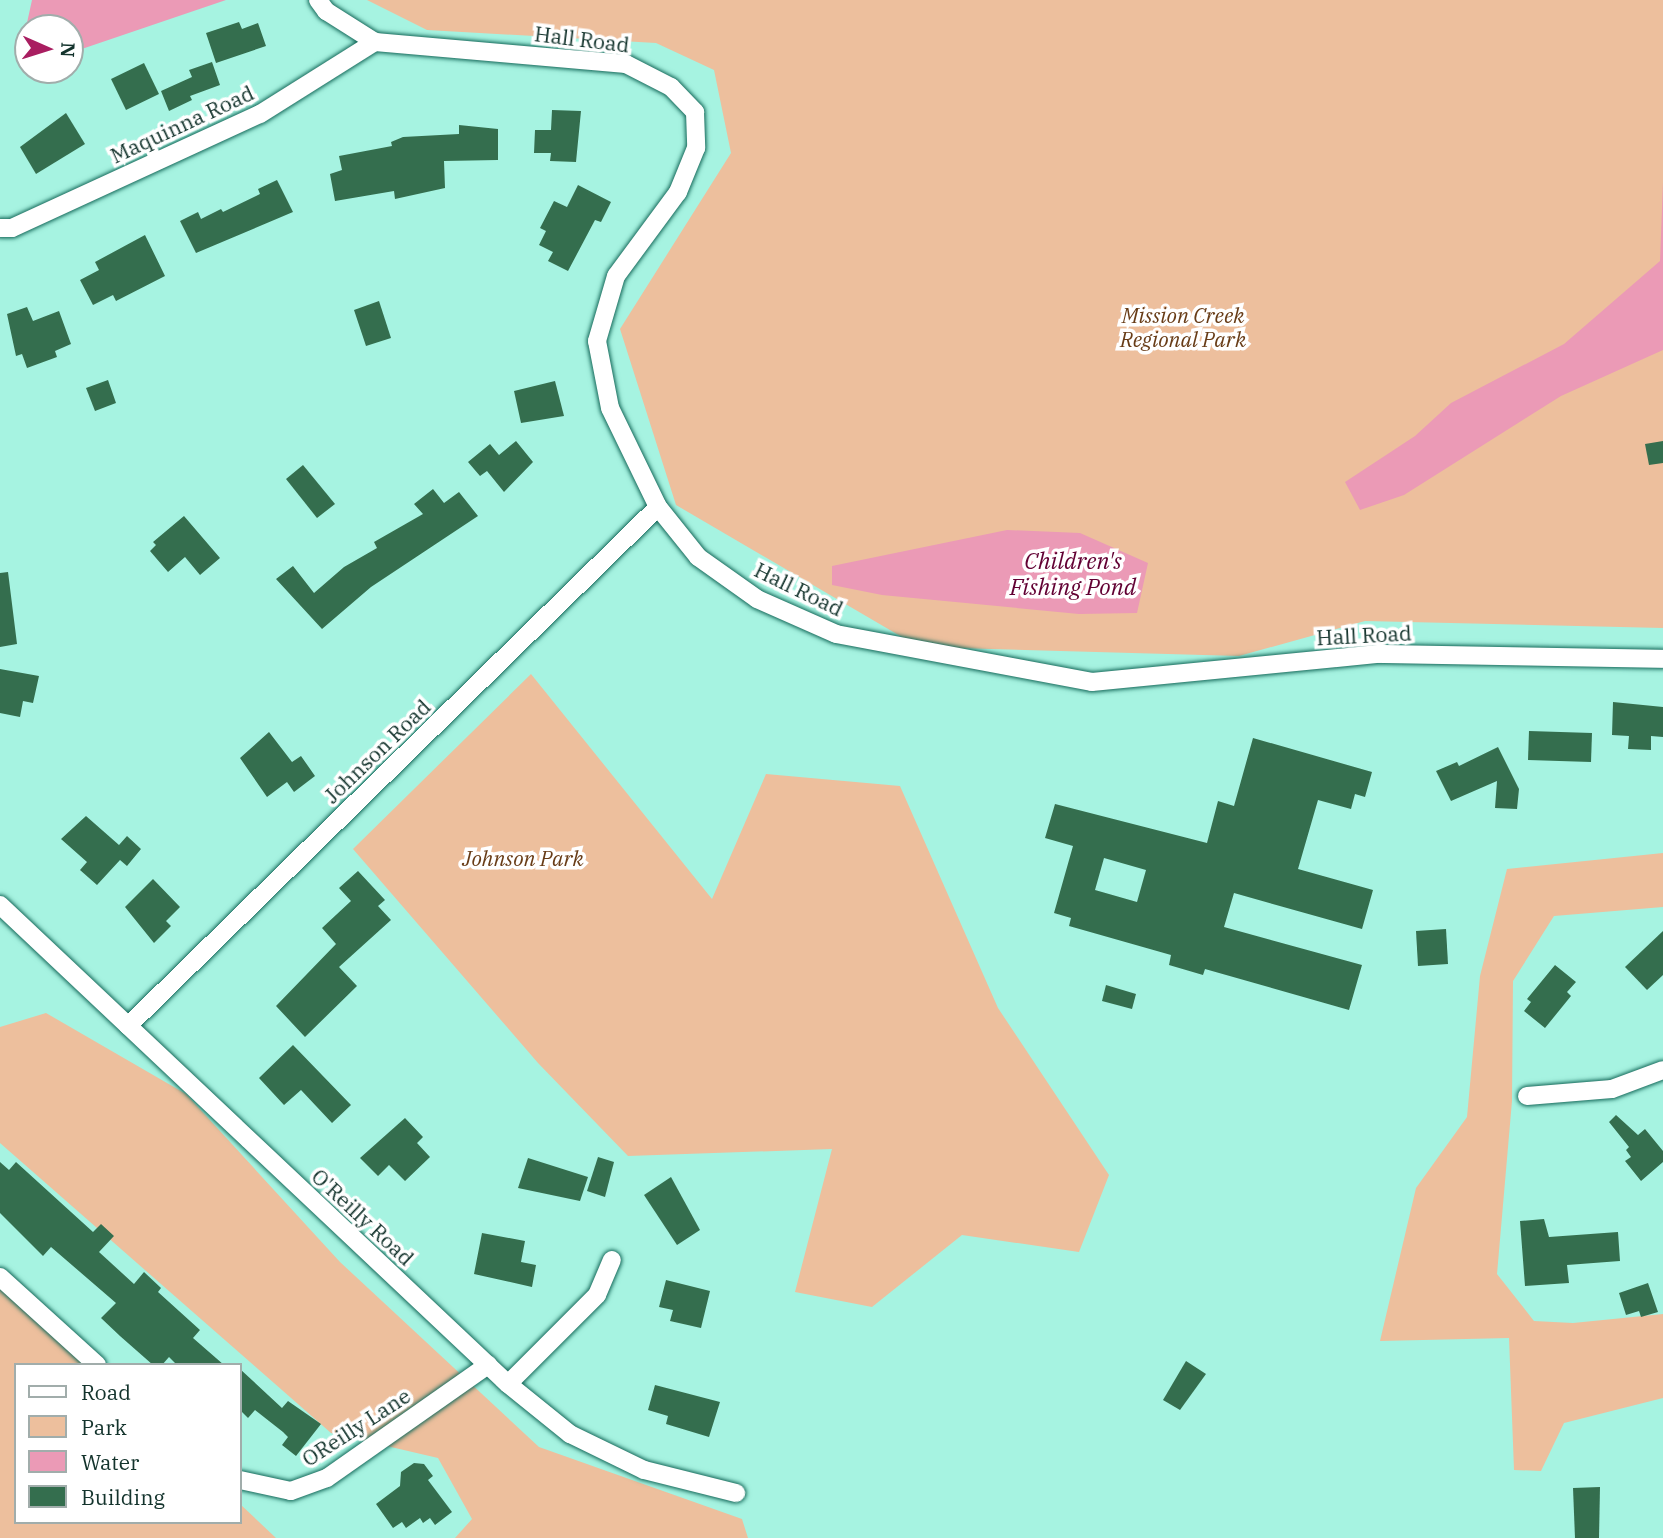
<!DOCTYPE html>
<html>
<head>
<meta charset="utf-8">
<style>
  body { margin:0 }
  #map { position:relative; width:1663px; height:1538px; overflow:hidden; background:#a6f3e1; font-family:"IBM Plex Serif",serif }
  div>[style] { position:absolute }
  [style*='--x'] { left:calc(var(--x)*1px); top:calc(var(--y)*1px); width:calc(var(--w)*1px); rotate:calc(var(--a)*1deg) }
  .green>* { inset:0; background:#edbf9d }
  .water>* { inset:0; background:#eb9ab6 }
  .building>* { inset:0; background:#346e4e }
  .roads { filter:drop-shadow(0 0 2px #166a5b) drop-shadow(0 0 2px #166a5b) }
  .street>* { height:18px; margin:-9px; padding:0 9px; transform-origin:9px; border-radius:9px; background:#fff }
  span { translate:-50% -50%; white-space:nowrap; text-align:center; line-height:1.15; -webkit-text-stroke:7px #fff; paint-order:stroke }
  .street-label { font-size:21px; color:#13332c }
  .park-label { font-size:21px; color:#683c17; font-style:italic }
  .water-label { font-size:23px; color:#620033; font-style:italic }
  .legend { position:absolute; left:14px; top:1363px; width:228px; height:161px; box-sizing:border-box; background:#fff; border:2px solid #a1adab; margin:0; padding:9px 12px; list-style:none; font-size:21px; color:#13332c }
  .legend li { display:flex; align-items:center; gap:14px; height:35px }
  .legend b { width:35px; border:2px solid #a1adab }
  .north { position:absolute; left:14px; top:14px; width:70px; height:70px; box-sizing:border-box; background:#fff; border:2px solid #a1adab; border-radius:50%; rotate:93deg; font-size:19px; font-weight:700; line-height:28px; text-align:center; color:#13332c }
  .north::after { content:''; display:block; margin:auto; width:24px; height:32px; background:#a91e61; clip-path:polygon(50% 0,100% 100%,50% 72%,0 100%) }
</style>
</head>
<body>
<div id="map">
  <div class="green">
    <i style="clip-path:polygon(367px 0,1663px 0,1663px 628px,1365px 621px,1239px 656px,919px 647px,676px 505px,620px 329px,731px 153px,714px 70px,656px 43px,427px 30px)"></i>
    <i style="clip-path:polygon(531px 674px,712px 899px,766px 774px,900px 786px,998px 1008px,1109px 1175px,1079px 1252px,962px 1235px,872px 1307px,795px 1292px,832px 1149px,628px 1156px,538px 1063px,353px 849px)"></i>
    <i style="clip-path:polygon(1663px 853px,1663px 907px,1554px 916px,1513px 981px,1512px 1101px,1497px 1274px,1534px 1321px,1573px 1323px,1663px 1314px,1663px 1398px,1564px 1423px,1541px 1471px,1514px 1470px,1509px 1338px,1380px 1341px,1416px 1188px,1467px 1117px,1480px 976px,1507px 869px)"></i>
    <i style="clip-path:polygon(46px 1013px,186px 1094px,340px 1262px,539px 1447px,742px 1519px,748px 1538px,455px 1538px,472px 1519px,438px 1458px,331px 1433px,0 1143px,0 1027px)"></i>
    <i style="clip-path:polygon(0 1278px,92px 1365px,16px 1365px,16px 1522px,240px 1522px,240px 1504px,276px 1538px,0 1538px)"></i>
  </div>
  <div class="water">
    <i style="clip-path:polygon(32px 0,226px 0,70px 53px,70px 28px,28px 28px,28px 37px,25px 32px)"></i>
    <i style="clip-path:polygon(1663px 182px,1663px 350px,1561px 396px,1404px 495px,1360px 510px,1345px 482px,1415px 436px,1451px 403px,1564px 344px,1660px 261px)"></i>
    <i style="clip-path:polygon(1007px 530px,1080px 533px,1148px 563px,1137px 613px,1079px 614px,882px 595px,832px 585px,832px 566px)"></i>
  </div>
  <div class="building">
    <i style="clip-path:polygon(239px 22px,242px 29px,258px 23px,266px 46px,216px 63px,206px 33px)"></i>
    <i style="clip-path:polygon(212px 62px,220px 85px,190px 96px,192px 100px,169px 111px,161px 91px,192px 77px,189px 70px)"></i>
    <i style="clip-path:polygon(144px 63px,159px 94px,126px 110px,111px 79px)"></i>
    <i style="clip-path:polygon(552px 110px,581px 111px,576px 162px,550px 161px,551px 153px,534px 153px,535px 130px,551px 130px)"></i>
    <i style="clip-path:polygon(66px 113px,85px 144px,36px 174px,20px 147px)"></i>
    <i style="clip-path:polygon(459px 125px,498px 129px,498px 160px,444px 161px,445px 188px,395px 199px,394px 191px,335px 201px,330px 174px,342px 170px,339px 156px,392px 146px,391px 142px,403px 137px,459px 134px)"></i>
    <i style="clip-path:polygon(277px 180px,293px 212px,196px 253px,180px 221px,198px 212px,201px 219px,221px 209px,223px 212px,260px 194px,258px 189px)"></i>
    <i style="clip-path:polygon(578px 185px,611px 202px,601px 222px,595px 220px,568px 271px,548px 261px,553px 252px,539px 245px,546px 231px,540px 228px,554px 201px,567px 207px)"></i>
    <i style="clip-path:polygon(145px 235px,165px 276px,116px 301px,113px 295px,93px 305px,80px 280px,99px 270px,95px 262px)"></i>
    <i style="clip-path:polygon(379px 301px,391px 338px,366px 346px,354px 310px)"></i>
    <i style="clip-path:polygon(27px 307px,33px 321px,59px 311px,71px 344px,55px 351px,57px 357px,27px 368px,22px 354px,16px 356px,7px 314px)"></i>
    <i style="clip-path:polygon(108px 380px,116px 403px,95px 411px,86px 388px)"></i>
    <i style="clip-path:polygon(555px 381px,564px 416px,521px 423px,514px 391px)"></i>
    <i style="clip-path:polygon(516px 441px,533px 462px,504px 492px,487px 471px,480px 476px,468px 462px,490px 444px,499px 455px)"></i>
    <i style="clip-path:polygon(1663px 441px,1663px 463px,1649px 465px,1645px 444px)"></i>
    <i style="clip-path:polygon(303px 465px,335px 504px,317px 518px,286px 479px)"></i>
    <i style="clip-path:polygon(433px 489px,444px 503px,459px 492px,478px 516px,371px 587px,322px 629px,276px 579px,293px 566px,314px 593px,344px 567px,377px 548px,374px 542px,423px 514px,414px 504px)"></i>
    <i style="clip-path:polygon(184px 516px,220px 558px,200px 575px,185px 557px,168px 572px,150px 551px,156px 545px,153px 542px)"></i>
    <i style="clip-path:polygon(8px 572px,17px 644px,0 647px,0 573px)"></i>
    <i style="clip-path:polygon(0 669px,39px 676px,33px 703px,23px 701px,20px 717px,0 713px)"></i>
    <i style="clip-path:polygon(1613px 702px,1663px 707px,1663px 737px,1651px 736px,1651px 750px,1628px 749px,1629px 736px,1612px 735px)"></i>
    <i style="clip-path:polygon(1529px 731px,1592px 733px,1591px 762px,1528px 760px)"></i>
    <i style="clip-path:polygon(269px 732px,292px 762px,301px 756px,315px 776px,294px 792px,287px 782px,267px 797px,240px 758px)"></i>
    <i style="clip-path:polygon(evenodd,1253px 738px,1372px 772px,1365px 797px,1355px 794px,1351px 809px,1318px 800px,1298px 869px,1373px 890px,1362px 929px,1234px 893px,1224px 927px,1362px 965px,1349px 1010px,1205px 969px,1203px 975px,1169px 965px,1171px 955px,1069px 926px,1071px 918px,1054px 913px,1073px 846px,1045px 838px,1055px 804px,1207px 843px,1218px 801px,1234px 806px,1253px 738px,1104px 858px,1146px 870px,1137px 902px,1095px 890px,1104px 858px)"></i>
    <i style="clip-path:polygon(1498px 747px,1519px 789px,1517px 809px,1495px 808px,1497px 781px,1451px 801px,1436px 771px,1457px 762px,1459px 766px)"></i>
    <i style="clip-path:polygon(86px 816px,119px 845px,127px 836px,141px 849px,127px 866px,120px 860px,97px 885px,80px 870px,87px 862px,61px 839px)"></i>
    <i style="clip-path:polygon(358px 871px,385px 900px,378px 906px,391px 920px,339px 967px,357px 986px,305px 1037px,276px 1006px,336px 944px,322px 928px,351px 901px,339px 888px)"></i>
    <i style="clip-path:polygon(153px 879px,180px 907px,166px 921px,171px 926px,154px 943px,125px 907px)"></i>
    <i style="clip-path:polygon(1446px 929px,1448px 964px,1418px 966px,1416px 931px)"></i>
    <i style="clip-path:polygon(1663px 931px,1663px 975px,1647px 990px,1625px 967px)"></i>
    <i style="clip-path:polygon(1555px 965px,1576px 982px,1567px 992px,1571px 996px,1545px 1028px,1524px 1011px,1531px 1002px,1527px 999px)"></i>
    <i style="clip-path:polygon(1106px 985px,1136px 994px,1132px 1009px,1102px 1001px)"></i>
    <i style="clip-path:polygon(293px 1045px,351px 1105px,332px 1123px,301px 1090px,284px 1105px,259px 1078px)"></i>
    <i style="clip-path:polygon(1616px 1115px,1638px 1135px,1645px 1129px,1663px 1151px,1663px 1162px,1641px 1181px,1625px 1161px,1631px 1157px,1626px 1150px,1629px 1147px,1609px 1122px)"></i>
    <i style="clip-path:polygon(405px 1118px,423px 1137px,417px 1143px,430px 1157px,405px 1181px,389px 1165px,378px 1176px,360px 1158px)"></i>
    <i style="clip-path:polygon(598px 1157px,614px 1162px,605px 1197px,587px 1191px)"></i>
    <i style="clip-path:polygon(528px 1158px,588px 1177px,580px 1201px,518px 1188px)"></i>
    <i style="clip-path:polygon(0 1162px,9px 1170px,16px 1162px,93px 1232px,101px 1224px,114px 1236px,99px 1252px,134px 1284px,144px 1272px,161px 1288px,158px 1292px,200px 1330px,193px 1338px,224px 1365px,177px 1365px,169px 1357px,162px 1365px,153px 1365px,120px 1336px,101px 1318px,116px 1303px,51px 1247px,43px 1256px,0 1213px)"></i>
    <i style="clip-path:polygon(671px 1177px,700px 1230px,677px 1245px,644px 1195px)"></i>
    <i style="clip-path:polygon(1544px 1219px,1549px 1237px,1618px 1232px,1620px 1261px,1567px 1265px,1569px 1283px,1525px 1286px,1520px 1221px)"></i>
    <i style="clip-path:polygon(482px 1233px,525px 1241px,521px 1262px,536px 1265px,532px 1287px,474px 1274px)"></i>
    <i style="clip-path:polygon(666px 1280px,710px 1291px,701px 1328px,670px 1321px,673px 1310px,659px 1307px)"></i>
    <i style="clip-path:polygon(1648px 1283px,1658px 1312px,1641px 1317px,1639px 1311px,1626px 1315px,1619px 1293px)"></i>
    <i style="clip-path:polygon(1186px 1361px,1206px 1374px,1180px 1410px,1163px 1400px)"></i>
    <i style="clip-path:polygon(240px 1369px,282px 1408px,288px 1401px,321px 1424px,296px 1456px,282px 1445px,288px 1437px,283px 1432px,255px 1410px,248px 1418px,240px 1410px)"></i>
    <i style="clip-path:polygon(655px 1385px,720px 1402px,709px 1437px,666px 1424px,668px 1416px,648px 1410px)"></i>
    <i style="clip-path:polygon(414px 1463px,424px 1464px,433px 1476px,428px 1480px,452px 1512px,435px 1525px,430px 1518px,423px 1523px,420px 1518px,406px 1528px,402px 1522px,393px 1528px,376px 1504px,400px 1486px,401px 1472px)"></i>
    <i style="clip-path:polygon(1600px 1487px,1599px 1538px,1575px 1538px,1573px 1488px)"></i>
  </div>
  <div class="roads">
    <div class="street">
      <i style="--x:318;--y:0;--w:14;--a:54"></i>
      <i style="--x:326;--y:11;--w:58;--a:32.3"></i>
      <i style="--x:375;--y:42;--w:252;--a:5"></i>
      <i style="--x:626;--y:64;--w:51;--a:27.1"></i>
      <i style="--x:671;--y:87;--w:35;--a:46"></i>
      <i style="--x:695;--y:112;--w:36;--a:88"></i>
      <i style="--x:696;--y:148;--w:48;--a:112.2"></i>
      <i style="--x:678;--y:192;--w:104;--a:126.4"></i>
      <i style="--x:616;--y:276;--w:68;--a:106.3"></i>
      <i style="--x:597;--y:341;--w:68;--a:79"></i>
      <i style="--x:610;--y:408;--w:110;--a:64.1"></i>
      <i style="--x:658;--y:507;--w:64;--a:51.3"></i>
      <i style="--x:698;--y:557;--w:72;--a:35.4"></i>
      <i style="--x:757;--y:599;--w:86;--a:23.9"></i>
      <i style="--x:836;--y:634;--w:260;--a:10.6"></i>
      <i style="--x:1092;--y:682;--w:288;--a:-5.6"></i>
      <i style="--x:1379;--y:654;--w:284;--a:1"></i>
      <i style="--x:0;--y:228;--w:12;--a:0"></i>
      <i style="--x:12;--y:228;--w:273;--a:-24.7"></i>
      <i style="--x:260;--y:114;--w:136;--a:-32.1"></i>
      <i style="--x:0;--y:905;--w:698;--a:43.32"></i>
      <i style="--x:508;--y:1384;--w:80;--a:38.9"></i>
      <i style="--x:570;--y:1434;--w:82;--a:25.9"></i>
      <i style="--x:644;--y:1470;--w:95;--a:14"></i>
      <i style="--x:128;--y:1026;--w:742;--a:-44.4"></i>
      <i style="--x:1527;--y:1096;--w:85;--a:-4.7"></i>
      <i style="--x:1612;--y:1089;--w:54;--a:-20.4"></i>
      <i style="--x:0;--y:1277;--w:131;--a:42.2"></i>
      <i style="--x:508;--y:1384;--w:126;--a:-45"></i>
      <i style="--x:597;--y:1295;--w:38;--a:-67"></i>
      <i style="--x:240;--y:1480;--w:52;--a:12.2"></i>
      <i style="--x:291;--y:1491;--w:38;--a:-20"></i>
      <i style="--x:327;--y:1478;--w:197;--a:-35.1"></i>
    </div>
  </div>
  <div class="street-label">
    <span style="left:582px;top:39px;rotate:7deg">Hall Road</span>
    <span style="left:182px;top:124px;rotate:-25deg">Maquinna Road</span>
    <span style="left:799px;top:589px;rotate:26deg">Hall Road</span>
    <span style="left:1364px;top:635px;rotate:-3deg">Hall Road</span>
    <span style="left:377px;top:751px;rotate:-44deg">Johnson Road</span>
    <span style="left:363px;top:1217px;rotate:43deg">O'Reilly Road</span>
    <span style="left:356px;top:1427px;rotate:-33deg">OReilly Lane</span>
  </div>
  <div class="park-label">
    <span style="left:1183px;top:327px">Mission Creek<br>Regional Park</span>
    <span style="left:523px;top:858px">Johnson Park</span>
  </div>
  <div class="water-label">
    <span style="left:1073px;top:573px">Children's<br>Fishing Pond</span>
  </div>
  <ul class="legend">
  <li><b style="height:9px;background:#fff"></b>Road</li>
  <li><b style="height:19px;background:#edbf9d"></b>Park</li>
  <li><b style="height:19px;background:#eb9ab6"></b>Water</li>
  <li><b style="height:19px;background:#346e4e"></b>Building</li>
  </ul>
  <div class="north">N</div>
</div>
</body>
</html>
